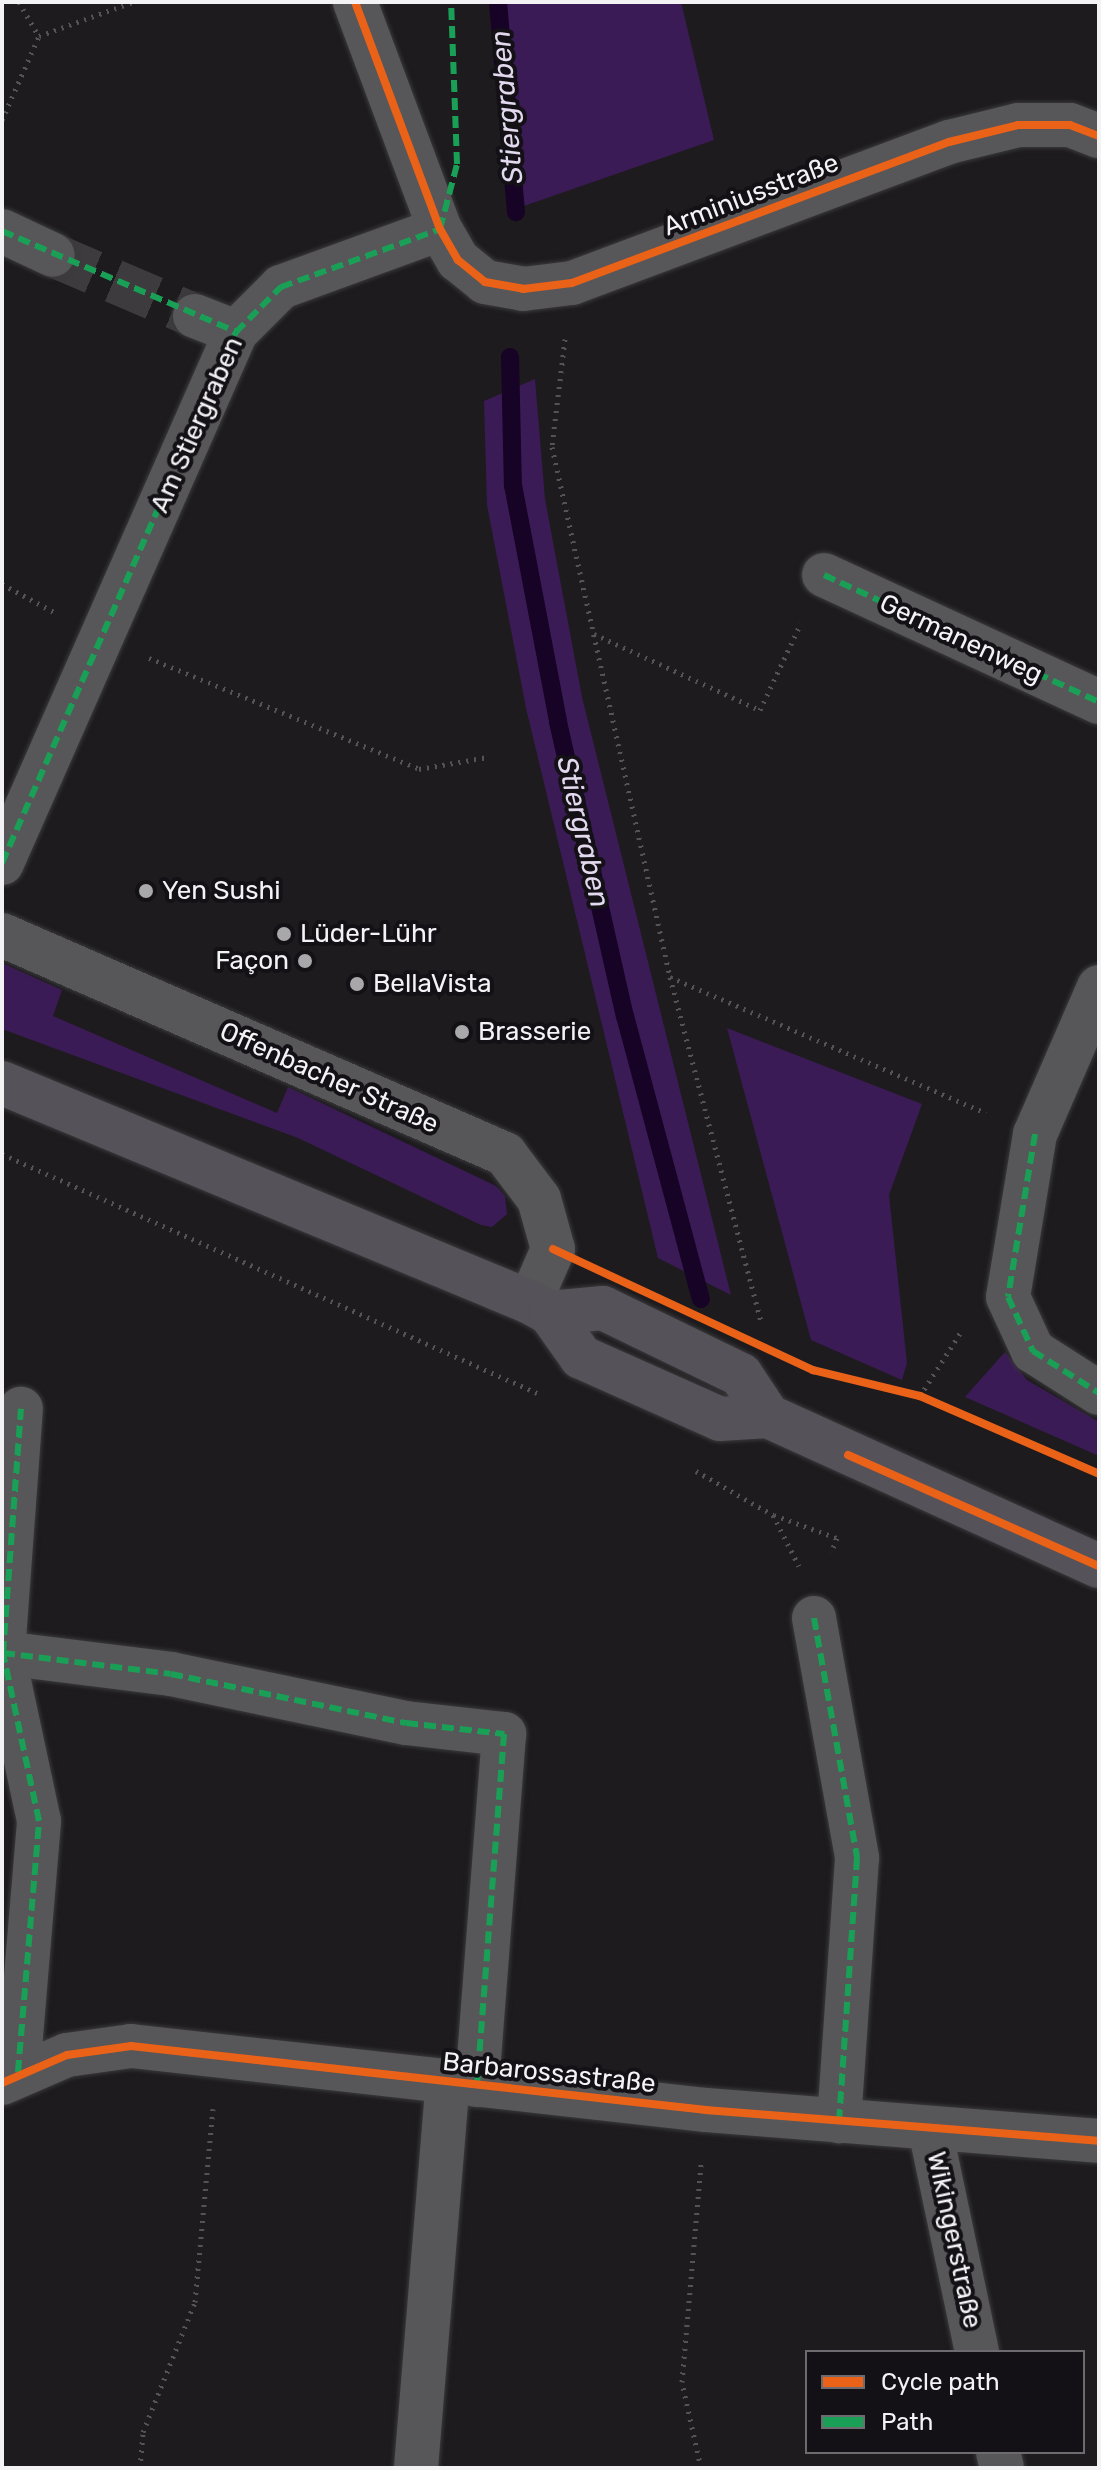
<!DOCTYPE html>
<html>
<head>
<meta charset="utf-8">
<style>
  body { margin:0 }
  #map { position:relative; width:1101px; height:2470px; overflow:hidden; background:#1d1b1e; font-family:Rubik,sans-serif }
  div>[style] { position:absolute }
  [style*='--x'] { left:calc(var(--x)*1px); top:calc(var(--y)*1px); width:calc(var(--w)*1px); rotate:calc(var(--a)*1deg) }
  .green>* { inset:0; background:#3b1b55 }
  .stream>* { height:18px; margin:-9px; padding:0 9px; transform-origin:9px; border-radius:9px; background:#160325 }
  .minor-tunnel>* { height:44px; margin-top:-22px; transform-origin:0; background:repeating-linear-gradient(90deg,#3d3b3e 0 44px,transparent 0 66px) }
  .path>* { height:5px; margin-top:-2.5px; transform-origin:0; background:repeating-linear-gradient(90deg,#545355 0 2px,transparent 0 8px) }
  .roads { filter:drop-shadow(0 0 2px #3a393b) drop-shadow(0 0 2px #3a393b) }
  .minor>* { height:44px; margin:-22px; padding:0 22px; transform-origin:22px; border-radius:22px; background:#575658 }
  .major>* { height:44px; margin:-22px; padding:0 22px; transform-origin:22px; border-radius:22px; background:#56525a }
  .quiet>* { height:6px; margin-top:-3px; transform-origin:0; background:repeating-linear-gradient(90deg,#1a9f57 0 12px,transparent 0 18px) }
  .cycleway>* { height:8px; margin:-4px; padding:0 4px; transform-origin:4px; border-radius:4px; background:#ea6118 }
  .dots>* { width:22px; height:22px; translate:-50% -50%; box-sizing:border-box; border:4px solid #131116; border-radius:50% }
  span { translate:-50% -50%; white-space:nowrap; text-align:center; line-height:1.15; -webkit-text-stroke:8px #131116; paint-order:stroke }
  .street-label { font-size:26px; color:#f3f2f5 }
  .poi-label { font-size:26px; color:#f3f2f5 }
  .left { translate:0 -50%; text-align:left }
  .right { translate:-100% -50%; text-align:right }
  .water-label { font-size:28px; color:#e3d9ef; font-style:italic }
  .frame { position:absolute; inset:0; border:4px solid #f3f2f5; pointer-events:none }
  .legend { position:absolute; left:805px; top:2350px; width:280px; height:104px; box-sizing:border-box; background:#131116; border:2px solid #6d6b6f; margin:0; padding:10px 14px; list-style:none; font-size:24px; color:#f3f2f5 }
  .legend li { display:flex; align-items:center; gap:16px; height:40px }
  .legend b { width:40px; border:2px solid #6d6b6f }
</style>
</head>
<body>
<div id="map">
  <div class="green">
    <i style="clip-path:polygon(505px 2px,681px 2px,714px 140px,521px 207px)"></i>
    <i style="clip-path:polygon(535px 379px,545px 499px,582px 697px,731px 1295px,658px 1258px,526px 708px,487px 505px,484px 401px)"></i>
    <i style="clip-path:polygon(2px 963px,62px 990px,53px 1016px,277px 1113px,288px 1087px,496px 1186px,505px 1196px,507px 1214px,492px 1227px,481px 1225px,298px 1138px,2px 1029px)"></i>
    <i style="clip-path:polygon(727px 1028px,922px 1104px,889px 1195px,907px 1363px,902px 1380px,811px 1340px)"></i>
    <i style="clip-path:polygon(1005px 1352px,1027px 1380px,1099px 1422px,1099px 1456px,965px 1397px)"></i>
  </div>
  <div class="stream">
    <i style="--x:498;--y:2;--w:211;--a:85.1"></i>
    <i style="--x:510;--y:357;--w:128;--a:88.7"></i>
    <i style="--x:513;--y:485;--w:241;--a:79.2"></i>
    <i style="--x:558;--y:722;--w:302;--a:77.2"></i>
    <i style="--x:625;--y:1016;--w:293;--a:75"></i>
  </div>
  <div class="minor-tunnel">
    <i style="--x:53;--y:255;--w:155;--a:23.2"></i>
  </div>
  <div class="path">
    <i style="--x:19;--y:2;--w:39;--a:60"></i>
    <i style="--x:2;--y:120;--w:92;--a:-66.2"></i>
    <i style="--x:39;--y:36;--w:100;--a:-19.9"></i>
    <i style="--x:565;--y:339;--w:109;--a:96.9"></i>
    <i style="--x:552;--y:447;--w:543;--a:77.45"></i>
    <i style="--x:670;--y:977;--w:359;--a:75.2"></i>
    <i style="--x:2;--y:584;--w:59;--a:28.3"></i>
    <i style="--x:594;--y:634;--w:183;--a:24.6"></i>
    <i style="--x:760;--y:710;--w:96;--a:-64.8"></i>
    <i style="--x:149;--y:658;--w:292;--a:22.3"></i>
    <i style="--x:419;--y:769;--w:70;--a:-9.9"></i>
    <i style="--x:670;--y:977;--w:344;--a:23.3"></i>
    <i style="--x:2;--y:1154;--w:586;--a:24.07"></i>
    <i style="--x:920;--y:1396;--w:78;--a:-57.5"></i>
    <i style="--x:696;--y:1471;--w:89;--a:29.7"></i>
    <i style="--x:773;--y:1515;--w:57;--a:63"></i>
    <i style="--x:774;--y:1515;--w:67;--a:20.1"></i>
    <i style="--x:837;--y:1538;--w:16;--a:112"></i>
    <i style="--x:140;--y:2468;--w:36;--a:-85"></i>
    <i style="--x:143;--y:2432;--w:140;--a:-68.2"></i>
    <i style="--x:195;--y:2302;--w:194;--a:-84.7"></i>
    <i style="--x:701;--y:2468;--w:88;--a:-102.5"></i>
    <i style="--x:682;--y:2382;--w:220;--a:-85"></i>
  </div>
  <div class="roads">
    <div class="minor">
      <i style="--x:355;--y:2;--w:242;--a:69.5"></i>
      <i style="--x:440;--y:229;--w:36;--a:60"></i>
      <i style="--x:458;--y:260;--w:35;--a:39"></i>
      <i style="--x:485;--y:282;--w:39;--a:10"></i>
      <i style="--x:523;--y:289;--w:49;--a:-7"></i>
      <i style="--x:572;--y:283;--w:403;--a:-20.5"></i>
      <i style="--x:949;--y:142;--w:71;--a:-13.8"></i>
      <i style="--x:1018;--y:125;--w:52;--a:0"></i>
      <i style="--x:1070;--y:125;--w:31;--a:21"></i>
      <i style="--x:2;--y:231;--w:56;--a:25.2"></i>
      <i style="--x:195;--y:316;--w:44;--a:21.3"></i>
      <i style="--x:824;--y:575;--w:303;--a:24.8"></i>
      <i style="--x:2;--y:863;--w:580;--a:-66.22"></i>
      <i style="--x:236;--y:332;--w:64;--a:-45"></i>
      <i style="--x:281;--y:287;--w:169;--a:-20"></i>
      <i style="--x:2;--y:935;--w:549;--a:23.53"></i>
      <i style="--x:505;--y:1154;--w:56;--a:52.9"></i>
      <i style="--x:539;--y:1199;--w:52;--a:74.4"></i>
      <i style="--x:553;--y:1249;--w:58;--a:113.5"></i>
      <i style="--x:1099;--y:987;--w:160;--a:113.5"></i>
      <i style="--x:1035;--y:1134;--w:165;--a:99.4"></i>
      <i style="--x:1008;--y:1297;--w:60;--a:65.2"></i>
      <i style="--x:1033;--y:1351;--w:78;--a:32.5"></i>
      <i style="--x:814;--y:1618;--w:244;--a:79.8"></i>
      <i style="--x:857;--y:1858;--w:264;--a:93.9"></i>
      <i style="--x:3;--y:1653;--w:169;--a:7.1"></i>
      <i style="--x:171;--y:1674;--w:240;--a:11.8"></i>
      <i style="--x:406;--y:1723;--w:99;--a:6.4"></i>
      <i style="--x:504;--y:1734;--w:352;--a:94.4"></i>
      <i style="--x:18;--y:2072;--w:252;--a:-85.2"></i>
      <i style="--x:39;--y:1821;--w:172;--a:-102.1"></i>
      <i style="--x:3;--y:1653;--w:245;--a:-85.8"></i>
      <i style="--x:2;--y:2083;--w:71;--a:-23.3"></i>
      <i style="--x:67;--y:2055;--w:65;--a:-8"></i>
      <i style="--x:131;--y:2046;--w:579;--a:6.35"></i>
      <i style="--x:706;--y:2110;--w:394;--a:4.5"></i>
      <i style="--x:930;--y:2129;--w:228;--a:78.1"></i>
      <i style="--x:998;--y:2452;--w:16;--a:76"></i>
      <i style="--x:416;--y:2468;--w:387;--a:-85.3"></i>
    </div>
    <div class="major">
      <i style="--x:2;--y:1083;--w:572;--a:22.53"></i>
      <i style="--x:530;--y:1302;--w:23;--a:29"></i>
      <i style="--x:550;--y:1313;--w:54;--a:54.8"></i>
      <i style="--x:581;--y:1357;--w:152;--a:24"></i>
      <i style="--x:720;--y:1419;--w:48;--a:-3.6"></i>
      <i style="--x:768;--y:1416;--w:363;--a:24.4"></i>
      <i style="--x:550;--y:1313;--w:53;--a:-5.4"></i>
      <i style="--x:603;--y:1308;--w:153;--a:25.9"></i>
      <i style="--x:741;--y:1375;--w:49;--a:56.6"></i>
    </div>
  </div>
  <div class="quiet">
    <i style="--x:2;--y:231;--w:255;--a:23.3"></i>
    <i style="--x:824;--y:575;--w:303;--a:24.8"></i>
    <i style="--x:2;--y:863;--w:580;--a:-66.22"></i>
    <i style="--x:236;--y:332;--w:64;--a:-45"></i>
    <i style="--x:281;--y:287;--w:169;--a:-20"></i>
    <i style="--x:440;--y:229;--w:67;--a:-75.3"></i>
    <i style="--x:457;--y:164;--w:162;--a:-92.1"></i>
    <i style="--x:1035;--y:1134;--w:165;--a:99.4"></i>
    <i style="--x:1008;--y:1297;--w:60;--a:65.2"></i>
    <i style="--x:1033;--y:1351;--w:78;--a:32.5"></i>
    <i style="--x:814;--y:1618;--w:244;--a:79.8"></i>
    <i style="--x:857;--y:1858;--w:264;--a:93.9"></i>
    <i style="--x:3;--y:1653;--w:169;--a:7.1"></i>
    <i style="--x:171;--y:1674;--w:240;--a:11.8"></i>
    <i style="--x:406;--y:1723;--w:99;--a:6.4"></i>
    <i style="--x:504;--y:1734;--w:352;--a:94.4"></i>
    <i style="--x:18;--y:2072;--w:252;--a:-85.2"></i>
    <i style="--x:39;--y:1821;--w:172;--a:-102.1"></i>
    <i style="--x:3;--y:1653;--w:245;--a:-85.8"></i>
  </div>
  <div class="cycleway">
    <i style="--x:355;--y:2;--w:242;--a:69.5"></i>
    <i style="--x:440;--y:229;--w:36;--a:60"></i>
    <i style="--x:458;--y:260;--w:35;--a:39"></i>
    <i style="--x:485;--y:282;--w:39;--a:10"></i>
    <i style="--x:523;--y:289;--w:49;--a:-7"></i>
    <i style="--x:572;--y:283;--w:403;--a:-20.5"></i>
    <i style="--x:949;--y:142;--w:71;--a:-13.8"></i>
    <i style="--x:1018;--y:125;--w:52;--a:0"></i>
    <i style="--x:1070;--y:125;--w:31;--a:21"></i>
    <i style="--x:553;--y:1249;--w:287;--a:25"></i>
    <i style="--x:813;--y:1370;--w:110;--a:13.7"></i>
    <i style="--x:920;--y:1396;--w:195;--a:23.5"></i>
    <i style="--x:848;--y:1455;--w:274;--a:23.9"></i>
    <i style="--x:2;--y:2083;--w:71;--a:-23.3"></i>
    <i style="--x:67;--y:2055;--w:65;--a:-8"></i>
    <i style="--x:131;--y:2046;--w:579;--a:6.35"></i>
    <i style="--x:706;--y:2110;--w:394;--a:4.5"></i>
  </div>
  <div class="dots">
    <i style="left:146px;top:891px;background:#a8a7aa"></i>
    <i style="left:284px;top:934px;background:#a8a7aa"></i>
    <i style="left:305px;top:961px;background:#a8a7aa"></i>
    <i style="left:357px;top:984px;background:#a8a7aa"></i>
    <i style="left:462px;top:1032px;background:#a8a7aa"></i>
  </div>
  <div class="street-label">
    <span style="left:751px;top:195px;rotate:-21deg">Arminiusstraße</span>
    <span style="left:197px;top:425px;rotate:-66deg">Am Stiergraben</span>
    <span style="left:961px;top:639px;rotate:25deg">Germanenweg</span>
    <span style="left:329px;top:1078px;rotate:24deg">Offenbacher Straße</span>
    <span style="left:549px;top:2073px;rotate:6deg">Barbarossastraße</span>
    <span style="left:954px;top:2240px;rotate:78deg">Wikingerstraße</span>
  </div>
  <div class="poi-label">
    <span class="left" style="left:162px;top:891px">Yen Sushi</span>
    <span class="left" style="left:300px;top:934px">Lüder-Lühr</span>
    <span class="right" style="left:289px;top:961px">Façon</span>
    <span class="left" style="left:373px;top:984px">BellaVista</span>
    <span class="left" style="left:478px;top:1032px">Brasserie</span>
  </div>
  <div class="water-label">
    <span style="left:507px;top:107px;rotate:-95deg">Stiergraben</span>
    <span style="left:583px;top:832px;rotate:77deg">Stiergraben</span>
  </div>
  <div class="frame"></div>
  <ul class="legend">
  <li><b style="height:10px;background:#ea6118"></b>Cycle path</li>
  <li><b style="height:10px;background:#1a9f57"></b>Path</li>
  </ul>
</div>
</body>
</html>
